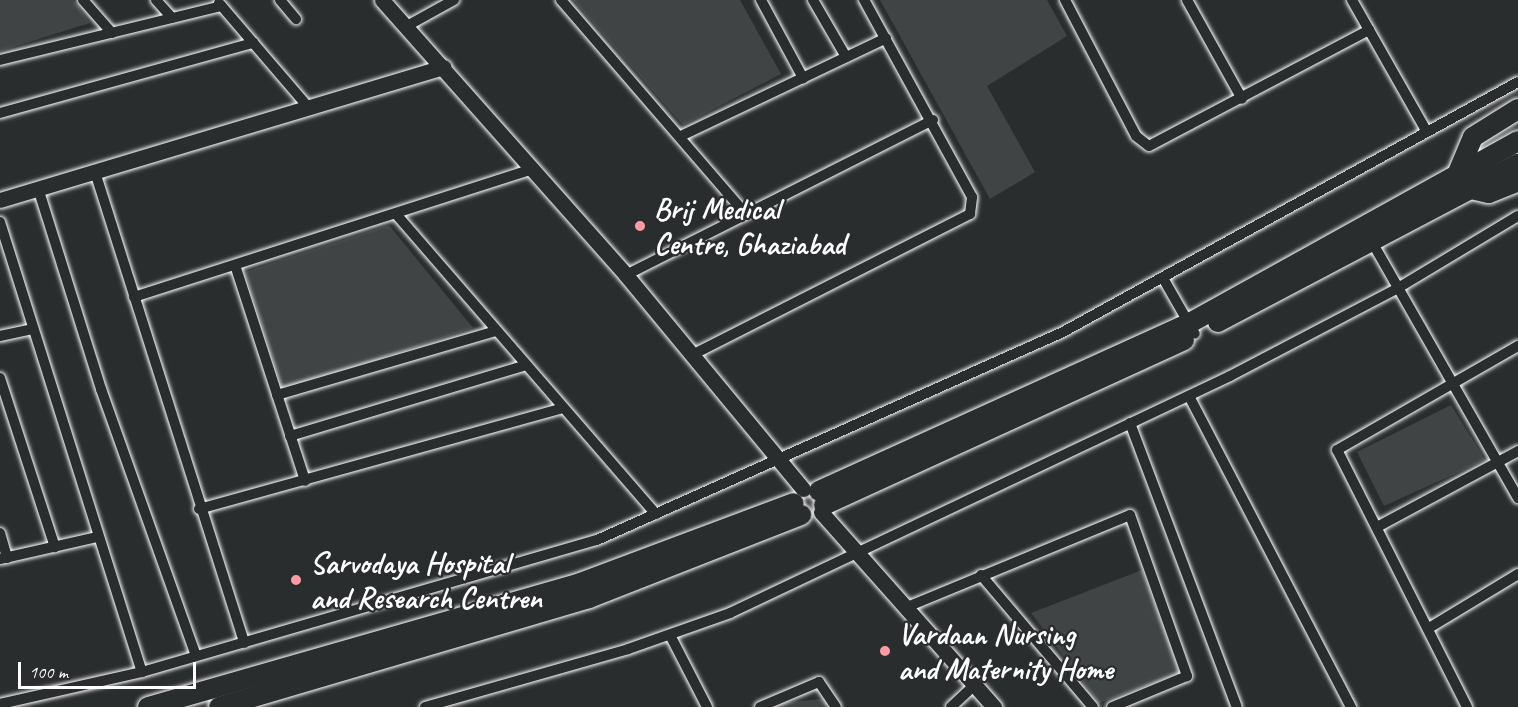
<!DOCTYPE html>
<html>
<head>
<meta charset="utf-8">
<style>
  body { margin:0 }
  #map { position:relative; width:1518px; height:707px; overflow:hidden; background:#2a2d2e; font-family:Caveat,sans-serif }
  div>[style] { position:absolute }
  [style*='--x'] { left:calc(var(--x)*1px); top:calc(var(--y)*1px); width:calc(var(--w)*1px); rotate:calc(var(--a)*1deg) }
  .green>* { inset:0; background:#414445 }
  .roads { filter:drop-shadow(0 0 2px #fff) drop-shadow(0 0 2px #fff) }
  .street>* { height:10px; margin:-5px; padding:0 5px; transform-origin:5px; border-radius:5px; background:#2a2d2e }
  .secondary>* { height:15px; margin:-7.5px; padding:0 7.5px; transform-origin:7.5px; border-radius:7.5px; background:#2a2d2e }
  .highway>* { height:20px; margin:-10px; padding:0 10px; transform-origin:10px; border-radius:10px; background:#2a2d2e }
  .dots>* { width:16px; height:16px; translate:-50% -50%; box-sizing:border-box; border:3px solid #2a2d2e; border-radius:50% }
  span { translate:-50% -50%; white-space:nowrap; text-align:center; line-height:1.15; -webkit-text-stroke:4.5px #2a2d2e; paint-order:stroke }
  .poi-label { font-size:30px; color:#fff; font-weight:700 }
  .left { translate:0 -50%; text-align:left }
  .scale { position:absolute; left:18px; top:662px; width:178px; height:27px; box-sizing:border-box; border:3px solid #fff; border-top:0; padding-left:8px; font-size:18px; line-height:21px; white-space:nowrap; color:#fff; -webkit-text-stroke:4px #2a2d2e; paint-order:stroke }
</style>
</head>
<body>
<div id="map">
  <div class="green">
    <i style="clip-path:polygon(0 0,73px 0,90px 23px,0 51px)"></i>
    <i style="clip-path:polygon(573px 0,740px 0,781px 74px,683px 125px)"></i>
    <i style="clip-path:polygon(880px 0,1047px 0,1067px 36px,987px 86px,1035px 172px,990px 199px)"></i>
    <i style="clip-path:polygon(389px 225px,473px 328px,283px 390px,245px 272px)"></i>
    <i style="clip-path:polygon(1451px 405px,1485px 460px,1384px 506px,1357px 452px)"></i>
    <i style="clip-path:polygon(1142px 570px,1180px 673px,1099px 703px,1031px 613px)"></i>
    <i style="clip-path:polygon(831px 698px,825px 707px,774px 707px,781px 703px)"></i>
  </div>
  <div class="roads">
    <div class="street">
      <i style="--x:83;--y:0;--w:44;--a:48.7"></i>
      <i style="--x:156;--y:0;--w:24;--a:48"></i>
      <i style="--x:280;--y:0;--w:25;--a:50"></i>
      <i style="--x:561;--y:0;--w:283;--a:49.2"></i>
      <i style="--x:761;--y:0;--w:89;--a:61.7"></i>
      <i style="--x:813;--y:0;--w:66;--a:59.9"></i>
      <i style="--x:1065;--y:0;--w:153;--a:62.4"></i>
      <i style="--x:1136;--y:136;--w:16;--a:38"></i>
      <i style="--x:1149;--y:146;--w:249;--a:-27.8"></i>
      <i style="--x:1187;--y:0;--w:113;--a:60.9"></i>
      <i style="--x:1352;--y:0;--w:150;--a:60.4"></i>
      <i style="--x:219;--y:3;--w:137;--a:49.4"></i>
      <i style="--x:407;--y:26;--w:54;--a:-29"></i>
      <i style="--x:0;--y:60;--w:228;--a:-13.7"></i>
      <i style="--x:0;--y:113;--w:263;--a:-15.5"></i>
      <i style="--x:683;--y:135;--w:225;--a:-25.5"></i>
      <i style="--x:95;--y:172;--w:494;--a:72.4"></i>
      <i style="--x:38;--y:188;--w:211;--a:72.6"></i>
      <i style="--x:101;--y:389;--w:283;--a:70.4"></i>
      <i style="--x:396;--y:214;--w:397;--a:49.1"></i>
      <i style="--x:0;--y:222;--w:472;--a:72.5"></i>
      <i style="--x:1372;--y:242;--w:295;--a:60.3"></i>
      <i style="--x:235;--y:265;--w:227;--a:72"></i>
      <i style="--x:626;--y:275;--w:344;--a:-26.8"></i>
      <i style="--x:1163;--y:278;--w:64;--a:60.3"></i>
      <i style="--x:134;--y:297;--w:419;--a:-17.8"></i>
      <i style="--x:0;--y:336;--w:33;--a:-12"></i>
      <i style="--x:692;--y:355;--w:312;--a:-26.9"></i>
      <i style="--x:970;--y:214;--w:17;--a:-83"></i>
      <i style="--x:972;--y:197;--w:225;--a:-118.7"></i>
      <i style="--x:0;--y:378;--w:178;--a:72"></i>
      <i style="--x:277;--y:395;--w:228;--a:-16.3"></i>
      <i style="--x:1189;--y:396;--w:351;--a:62.5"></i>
      <i style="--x:1130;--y:423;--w:303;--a:69.4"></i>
      <i style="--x:290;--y:436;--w:246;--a:-16.7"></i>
      <i style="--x:199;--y:509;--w:378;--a:-15.5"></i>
      <i style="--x:1379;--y:526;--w:158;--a:-28.3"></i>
      <i style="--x:0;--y:533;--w:26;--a:74"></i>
      <i style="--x:0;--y:559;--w:99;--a:-12.8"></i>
      <i style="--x:981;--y:575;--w:173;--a:49.7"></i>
      <i style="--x:907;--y:607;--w:241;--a:-22.4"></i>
      <i style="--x:1130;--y:515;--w:171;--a:70.5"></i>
      <i style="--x:1187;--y:676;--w:81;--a:157.5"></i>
      <i style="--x:1429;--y:628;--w:104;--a:-31.2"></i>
      <i style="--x:670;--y:635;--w:81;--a:62.8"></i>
      <i style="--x:0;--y:704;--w:146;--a:-12.7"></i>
      <i style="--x:142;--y:672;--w:474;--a:-16.2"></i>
      <i style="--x:597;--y:540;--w:510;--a:-24.05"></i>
      <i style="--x:1063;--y:332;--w:519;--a:-28.79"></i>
      <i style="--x:425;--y:707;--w:211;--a:-15.9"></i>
      <i style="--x:628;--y:649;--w:108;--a:-19.4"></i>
      <i style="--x:730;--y:613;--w:553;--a:-25.36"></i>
      <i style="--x:1230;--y:376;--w:190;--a:-27.6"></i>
      <i style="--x:1398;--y:288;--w:140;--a:-31"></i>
      <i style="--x:760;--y:707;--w:64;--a:-23"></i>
      <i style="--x:819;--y:682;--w:30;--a:56"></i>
      <i style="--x:951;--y:707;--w:33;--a:-43"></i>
      <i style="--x:1467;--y:707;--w:288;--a:-116.8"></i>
      <i style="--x:1337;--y:450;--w:209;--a:-29.9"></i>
    </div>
    <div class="secondary">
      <i style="--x:382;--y:0;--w:368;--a:48.4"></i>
      <i style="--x:626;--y:275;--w:278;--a:50.4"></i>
      <i style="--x:0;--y:200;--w:463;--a:-16.7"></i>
      <i style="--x:821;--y:512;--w:261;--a:48.4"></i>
    </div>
    <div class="highway">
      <i style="--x:1457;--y:175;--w:41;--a:-67.2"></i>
      <i style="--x:1473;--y:137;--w:53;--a:-31.9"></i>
      <i style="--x:1471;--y:189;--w:18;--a:13"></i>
      <i style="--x:1489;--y:193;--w:31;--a:-22"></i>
      <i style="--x:1218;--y:322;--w:339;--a:-27.8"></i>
      <i style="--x:819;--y:491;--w:407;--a:-24.4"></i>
      <i style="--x:1190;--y:323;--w:375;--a:-29"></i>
      <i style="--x:824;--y:505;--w:396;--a:-24.6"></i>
      <i style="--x:148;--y:707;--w:449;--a:-16"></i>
      <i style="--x:580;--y:583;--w:228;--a:-20.5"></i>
      <i style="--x:219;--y:707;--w:386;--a:-16.4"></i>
      <i style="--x:589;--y:598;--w:228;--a:-21.4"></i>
    </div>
  </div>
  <div class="dots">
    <i style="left:640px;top:226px;background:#ff9aa2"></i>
    <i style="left:296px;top:580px;background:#ff9aa2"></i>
    <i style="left:885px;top:651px;background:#ff9aa2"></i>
  </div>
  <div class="poi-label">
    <span class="left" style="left:654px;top:226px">Brij Medical<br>Centre, Ghaziabad</span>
    <span class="left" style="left:310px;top:580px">Sarvodaya Hospital<br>and Research Centren</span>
    <span class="left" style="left:898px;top:651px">Vardaan Nursing<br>and Maternity Home</span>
  </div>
  <div class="scale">100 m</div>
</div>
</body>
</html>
